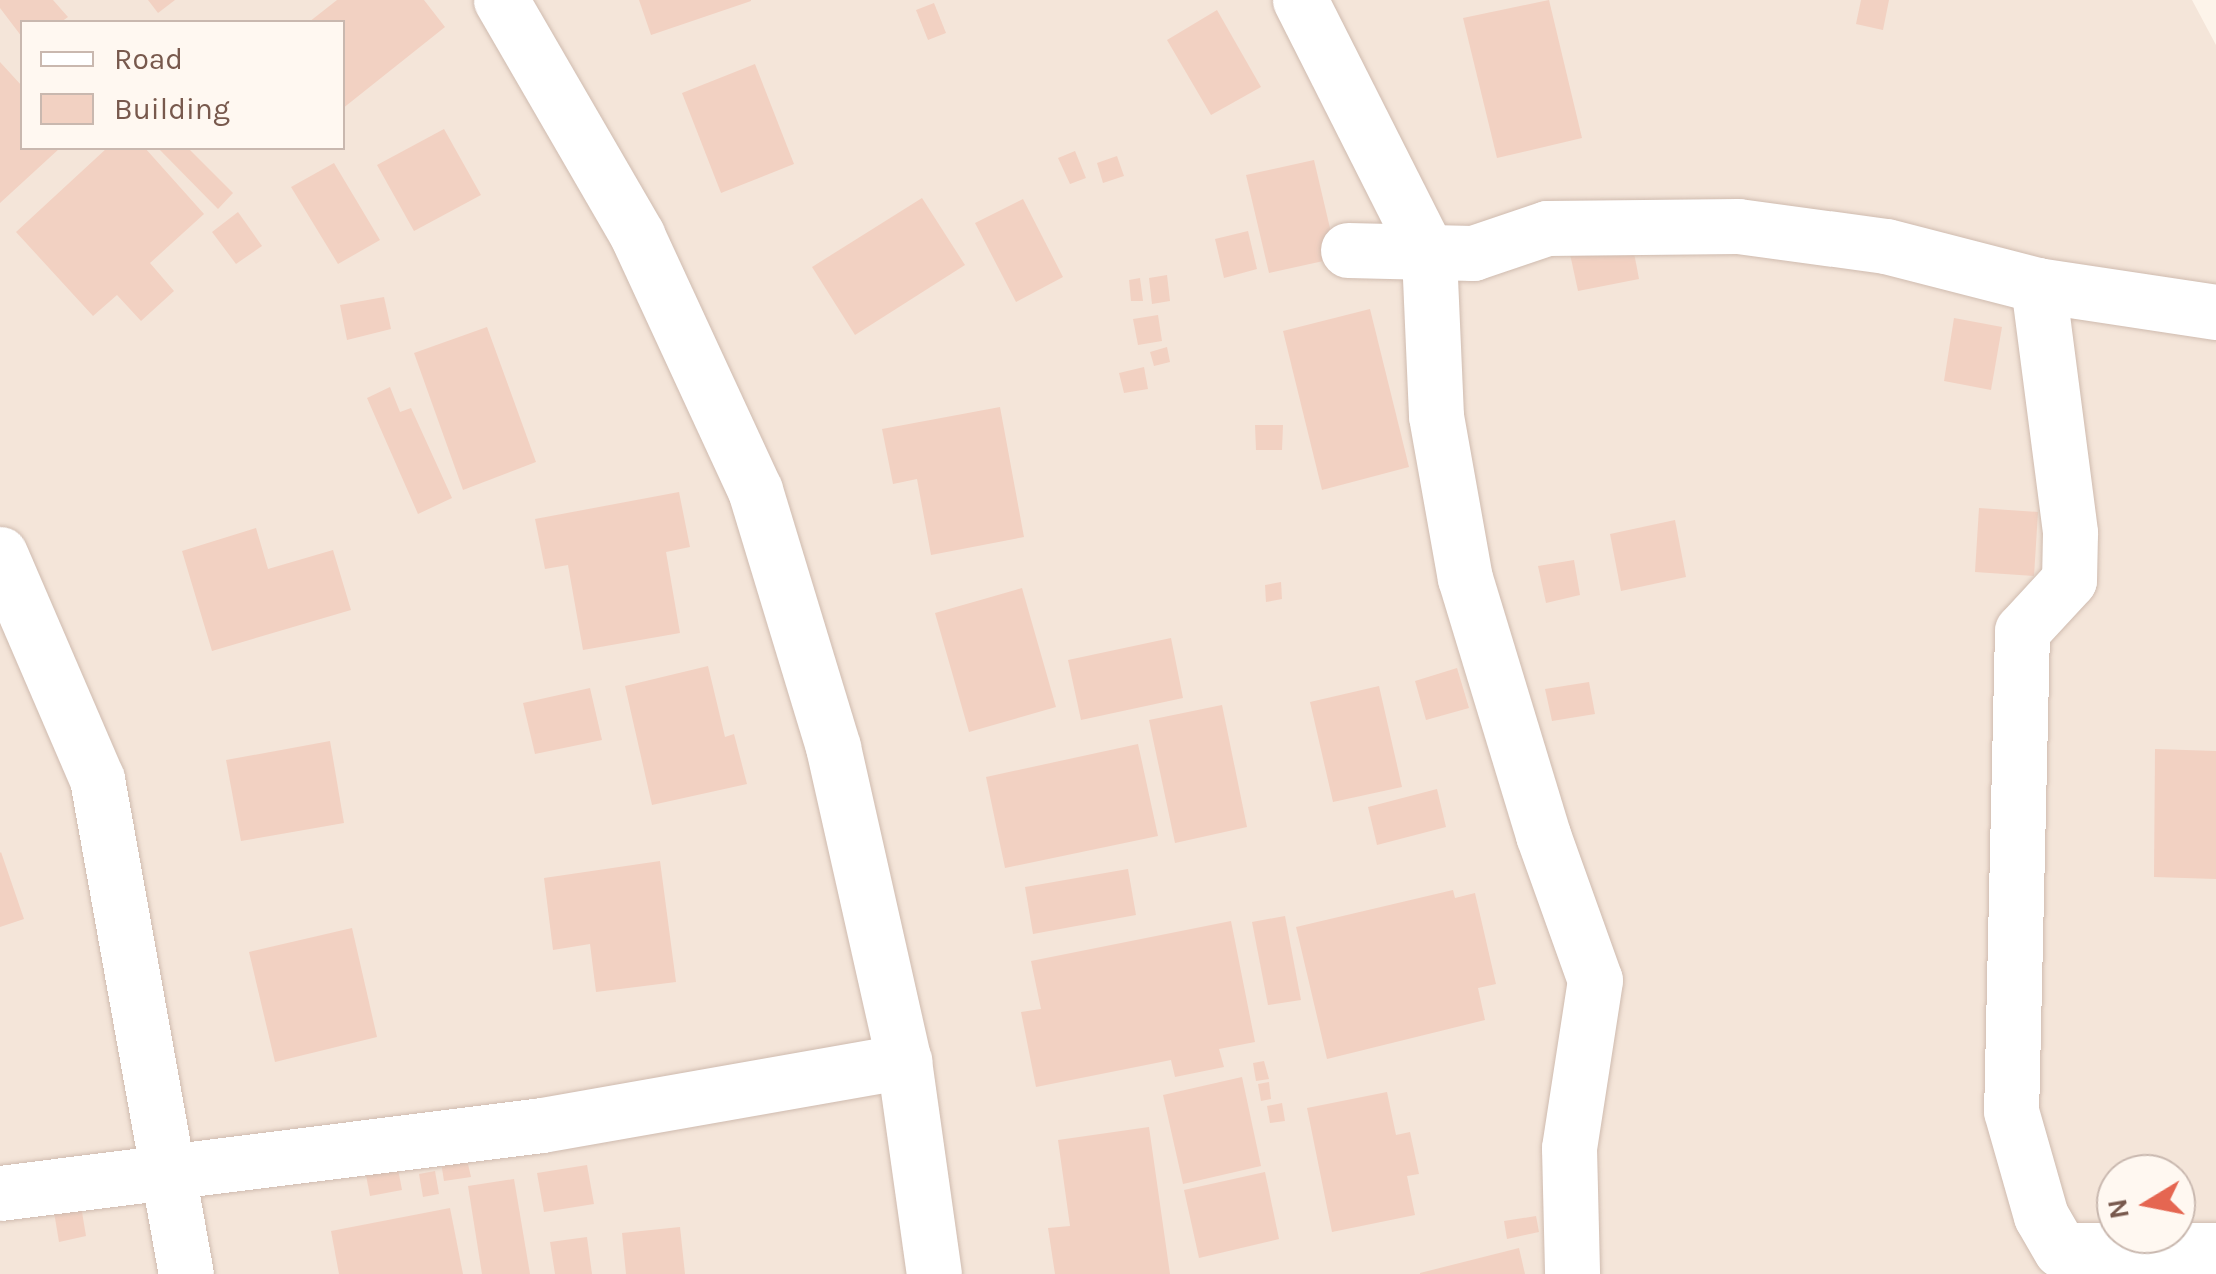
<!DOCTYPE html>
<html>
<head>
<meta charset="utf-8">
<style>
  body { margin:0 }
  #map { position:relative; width:2216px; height:1274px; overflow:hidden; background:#fdf4ea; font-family:Karla,sans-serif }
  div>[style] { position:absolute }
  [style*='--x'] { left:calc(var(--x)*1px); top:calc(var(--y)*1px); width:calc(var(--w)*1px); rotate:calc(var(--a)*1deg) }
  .residential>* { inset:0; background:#f4e5d9 }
  .building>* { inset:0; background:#f2d1c2 }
  .roads { filter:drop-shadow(0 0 2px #cfbbaf) drop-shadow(0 0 2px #cfbbaf) }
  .minor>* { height:55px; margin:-27.5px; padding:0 27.5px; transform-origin:27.5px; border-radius:27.5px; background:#fff }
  span { translate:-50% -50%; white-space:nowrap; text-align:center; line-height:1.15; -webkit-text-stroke:9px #fff8f1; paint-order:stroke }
  .legend { position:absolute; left:20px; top:20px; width:325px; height:130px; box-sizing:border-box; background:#fff8f1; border:2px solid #c9b8af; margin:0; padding:12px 18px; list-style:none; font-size:30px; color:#78594d }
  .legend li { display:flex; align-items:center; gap:20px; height:50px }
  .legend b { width:50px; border:2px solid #c9b8af }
  .north { position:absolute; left:2096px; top:1154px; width:100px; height:100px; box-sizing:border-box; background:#fff8f1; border:2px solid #c9b8af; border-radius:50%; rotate:260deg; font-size:28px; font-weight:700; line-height:40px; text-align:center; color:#78594d }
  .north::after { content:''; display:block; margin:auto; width:35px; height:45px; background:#e56651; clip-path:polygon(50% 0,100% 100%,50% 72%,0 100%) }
</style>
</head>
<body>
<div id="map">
  <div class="residential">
    <i style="clip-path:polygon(evenodd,0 0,2192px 0,2216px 45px,2216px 1274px,0 1274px,0 0,22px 22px,342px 22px,342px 148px,22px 148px,22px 22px,0 0,2116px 1174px,2176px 1174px,2176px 1234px,2116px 1234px,2116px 1174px)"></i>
  </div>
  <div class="building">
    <i style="clip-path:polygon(0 0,53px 0,68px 17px,61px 22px,22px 22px,22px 37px,0 8px)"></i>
    <i style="clip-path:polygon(148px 0,175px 0,158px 13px)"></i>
    <i style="clip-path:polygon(337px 0,424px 0,445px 27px,342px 109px,342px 22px,309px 22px)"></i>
    <i style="clip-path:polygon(639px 0,751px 0,751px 1px,651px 35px)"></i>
    <i style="clip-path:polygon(1549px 0,1582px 138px,1497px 158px,1463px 18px)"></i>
    <i style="clip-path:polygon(1861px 0,1889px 0,1883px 30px,1856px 24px)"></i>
    <i style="clip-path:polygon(934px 3px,946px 33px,928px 40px,916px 10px)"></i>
    <i style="clip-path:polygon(1217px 10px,1261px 87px,1211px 115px,1167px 40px)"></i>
    <i style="clip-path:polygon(0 62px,22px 86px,22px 148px,60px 148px,0 203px)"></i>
    <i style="clip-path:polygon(755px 64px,794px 164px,721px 193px,682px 93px)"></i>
    <i style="clip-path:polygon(444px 129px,481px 195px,414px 231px,377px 165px)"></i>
    <i style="clip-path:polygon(107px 148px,145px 148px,204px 214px,150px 263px,174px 291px,141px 321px,117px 295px,93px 316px,16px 232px)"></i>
    <i style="clip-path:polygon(158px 148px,188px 148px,233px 193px,218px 209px)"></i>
    <i style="clip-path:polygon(1075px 151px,1086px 178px,1070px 184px,1058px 158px)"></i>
    <i style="clip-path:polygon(1117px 156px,1124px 176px,1103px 183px,1097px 163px)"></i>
    <i style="clip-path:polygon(1314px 160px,1337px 258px,1269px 273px,1246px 175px)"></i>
    <i style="clip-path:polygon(334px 163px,380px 240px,338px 264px,291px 187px)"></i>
    <i style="clip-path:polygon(922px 198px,965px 265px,855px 335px,812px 267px)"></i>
    <i style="clip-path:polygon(1023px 199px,1063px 277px,1016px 302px,975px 223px)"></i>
    <i style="clip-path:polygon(238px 212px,262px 246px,236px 264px,212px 232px)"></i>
    <i style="clip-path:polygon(1248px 231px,1257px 269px,1224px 278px,1215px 239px)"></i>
    <i style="clip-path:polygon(1632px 242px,1639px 279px,1578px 291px,1570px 254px)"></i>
    <i style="clip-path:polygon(1167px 275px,1170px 301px,1152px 304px,1149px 278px)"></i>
    <i style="clip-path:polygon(1140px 278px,1143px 301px,1131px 301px,1129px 280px)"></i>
    <i style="clip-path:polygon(384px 297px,391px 329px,347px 340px,340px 305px)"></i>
    <i style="clip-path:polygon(1370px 309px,1409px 467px,1322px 490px,1283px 331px)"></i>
    <i style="clip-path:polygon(1158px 315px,1162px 341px,1138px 345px,1133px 319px)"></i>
    <i style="clip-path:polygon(1954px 318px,2002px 327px,1991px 390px,1944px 381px)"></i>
    <i style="clip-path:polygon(487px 327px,536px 462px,463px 490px,414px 353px)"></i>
    <i style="clip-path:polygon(1167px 347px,1170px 362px,1154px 366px,1150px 352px)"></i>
    <i style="clip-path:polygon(1144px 367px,1148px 389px,1124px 393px,1119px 373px)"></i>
    <i style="clip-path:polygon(390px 387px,400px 412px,411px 408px,452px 498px,418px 514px,367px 398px)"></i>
    <i style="clip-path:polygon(1000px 407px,1024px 537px,931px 555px,917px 479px,893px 484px,882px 429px)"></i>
    <i style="clip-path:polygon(1255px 425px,1283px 425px,1282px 450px,1256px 450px)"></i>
    <i style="clip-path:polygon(679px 492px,690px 547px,666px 552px,680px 633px,583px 650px,568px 565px,545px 569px,535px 519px)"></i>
    <i style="clip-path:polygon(1979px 508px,2038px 512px,2034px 576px,1975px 572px)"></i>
    <i style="clip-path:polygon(1675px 520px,1686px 577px,1621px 591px,1610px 534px)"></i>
    <i style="clip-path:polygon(256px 528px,268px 569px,333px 550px,351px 610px,212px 651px,182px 551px)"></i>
    <i style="clip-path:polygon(1574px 560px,1580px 595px,1546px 603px,1538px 566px)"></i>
    <i style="clip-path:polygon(1281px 582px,1282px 599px,1266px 602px,1265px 585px)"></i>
    <i style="clip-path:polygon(1022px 588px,1056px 707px,969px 732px,935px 613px)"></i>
    <i style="clip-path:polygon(1171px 638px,1183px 698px,1081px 720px,1068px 660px)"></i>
    <i style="clip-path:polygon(708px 666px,725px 737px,734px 734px,747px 784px,652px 805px,625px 686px)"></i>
    <i style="clip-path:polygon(1457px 668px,1469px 708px,1426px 720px,1415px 681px)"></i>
    <i style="clip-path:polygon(1589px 682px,1595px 714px,1552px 721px,1545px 689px)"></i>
    <i style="clip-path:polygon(1379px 686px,1402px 787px,1333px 802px,1310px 702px)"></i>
    <i style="clip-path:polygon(590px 688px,602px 740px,535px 754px,523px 703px)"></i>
    <i style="clip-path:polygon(1222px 705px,1247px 827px,1175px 843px,1149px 720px)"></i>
    <i style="clip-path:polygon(330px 741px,344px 823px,241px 841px,226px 760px)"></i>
    <i style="clip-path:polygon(1138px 744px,1158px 836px,1005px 868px,986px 777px)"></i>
    <i style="clip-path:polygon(2155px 749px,2216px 751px,2216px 879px,2154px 877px)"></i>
    <i style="clip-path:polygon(1437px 789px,1446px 827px,1377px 845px,1368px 807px)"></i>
    <i style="clip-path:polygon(1px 852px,24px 919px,0 927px,0 853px)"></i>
    <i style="clip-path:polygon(660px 861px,676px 982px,596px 992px,590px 944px,553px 950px,544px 878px)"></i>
    <i style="clip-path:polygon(1128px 869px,1136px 915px,1033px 934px,1025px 887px)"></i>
    <i style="clip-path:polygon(1453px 890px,1455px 898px,1475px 893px,1496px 984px,1478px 988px,1485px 1020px,1327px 1059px,1296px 927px)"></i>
    <i style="clip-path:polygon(1285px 916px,1301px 1000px,1268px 1005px,1252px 922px)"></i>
    <i style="clip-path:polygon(1231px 921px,1255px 1042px,1219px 1049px,1224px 1067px,1175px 1077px,1171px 1060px,1036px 1087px,1021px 1012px,1041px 1009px,1031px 961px)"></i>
    <i style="clip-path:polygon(352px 928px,377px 1037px,275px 1062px,249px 952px)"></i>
    <i style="clip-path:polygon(1264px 1061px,1269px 1079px,1256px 1081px,1253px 1063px)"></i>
    <i style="clip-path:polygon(1242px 1077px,1261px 1166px,1183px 1184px,1163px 1095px)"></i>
    <i style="clip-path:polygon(1269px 1082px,1271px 1099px,1261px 1101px,1258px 1084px)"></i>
    <i style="clip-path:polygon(1387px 1092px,1396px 1135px,1410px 1132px,1419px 1174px,1407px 1176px,1415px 1215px,1332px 1232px,1307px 1108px)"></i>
    <i style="clip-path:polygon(1282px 1103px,1285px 1121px,1270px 1123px,1267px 1106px)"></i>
    <i style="clip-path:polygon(1149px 1127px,1170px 1274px,1055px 1274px,1048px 1228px,1070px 1226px,1058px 1140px)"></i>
    <i style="clip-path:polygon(465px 1151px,471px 1177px,444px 1181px,440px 1156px)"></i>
    <i style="clip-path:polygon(587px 1165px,594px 1204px,544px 1212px,537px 1173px)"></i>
    <i style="clip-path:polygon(398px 1169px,402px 1190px,370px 1196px,366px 1175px)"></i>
    <i style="clip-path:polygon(435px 1171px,439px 1194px,423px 1197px,419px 1174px)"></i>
    <i style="clip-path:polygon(1265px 1172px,1279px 1239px,1199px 1258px,1184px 1190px)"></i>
    <i style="clip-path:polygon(514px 1179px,530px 1274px,482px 1274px,468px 1186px)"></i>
    <i style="clip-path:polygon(81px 1206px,86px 1236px,59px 1242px,54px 1212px)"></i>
    <i style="clip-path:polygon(450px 1208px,463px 1274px,339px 1274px,331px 1231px)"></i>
    <i style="clip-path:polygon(1536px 1216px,1539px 1232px,1507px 1239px,1504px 1221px)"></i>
    <i style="clip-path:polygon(680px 1227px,685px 1274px,626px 1274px,622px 1233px)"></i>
    <i style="clip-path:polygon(587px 1237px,592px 1274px,555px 1274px,550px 1242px)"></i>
    <i style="clip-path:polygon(1519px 1248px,1525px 1274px,1420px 1274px,1420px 1273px)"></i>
  </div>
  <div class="roads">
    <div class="minor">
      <i style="--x:501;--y:0;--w:272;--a:59.9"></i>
      <i style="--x:637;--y:235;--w:281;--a:65.2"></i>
      <i style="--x:755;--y:490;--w:269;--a:73.1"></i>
      <i style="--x:833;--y:747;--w:322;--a:77.3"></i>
      <i style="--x:904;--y:1061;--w:215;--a:82"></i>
      <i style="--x:1300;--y:0;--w:286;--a:63.2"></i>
      <i style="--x:1429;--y:255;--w:161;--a:87.5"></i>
      <i style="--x:1436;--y:416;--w:165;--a:79.9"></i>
      <i style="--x:1465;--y:578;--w:269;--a:73.1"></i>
      <i style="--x:1543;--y:835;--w:154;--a:70.3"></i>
      <i style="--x:1595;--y:980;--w:170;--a:98.8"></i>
      <i style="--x:1569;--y:1148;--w:126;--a:88.6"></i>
      <i style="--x:1348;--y:250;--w:125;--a:1.4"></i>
      <i style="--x:1473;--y:253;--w:78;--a:-18.7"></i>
      <i style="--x:1547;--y:228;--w:191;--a:-0.6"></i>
      <i style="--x:1738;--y:226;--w:149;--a:7.7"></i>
      <i style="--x:1886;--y:246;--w:157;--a:14.4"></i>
      <i style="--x:2216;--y:312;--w:180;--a:-171.4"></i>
      <i style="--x:2038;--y:285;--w:250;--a:82.6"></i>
      <i style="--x:2070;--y:533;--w:47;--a:91.2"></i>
      <i style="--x:2069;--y:580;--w:69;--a:132.7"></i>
      <i style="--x:2022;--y:631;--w:480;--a:91.3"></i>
      <i style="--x:2011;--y:1111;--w:109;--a:74.1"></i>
      <i style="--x:2041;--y:1216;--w:39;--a:60"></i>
      <i style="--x:2061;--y:1250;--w:155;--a:0"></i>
      <i style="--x:0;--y:554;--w:245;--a:66.7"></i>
      <i style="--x:97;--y:779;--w:503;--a:79.81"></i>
      <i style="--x:0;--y:1193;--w:546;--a:-7.15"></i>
      <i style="--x:542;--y:1125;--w:368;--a:-10"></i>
    </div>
  </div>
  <ul class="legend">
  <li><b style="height:12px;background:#fff"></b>Road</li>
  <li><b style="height:28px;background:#f2d1c2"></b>Building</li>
  </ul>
  <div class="north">N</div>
</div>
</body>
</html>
